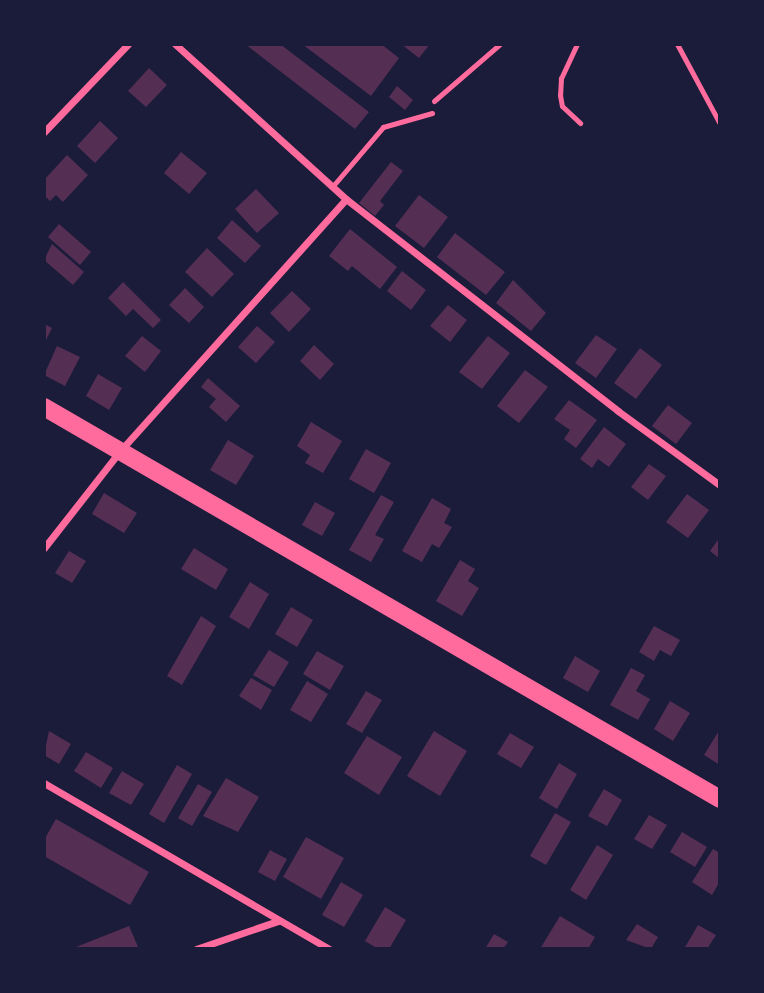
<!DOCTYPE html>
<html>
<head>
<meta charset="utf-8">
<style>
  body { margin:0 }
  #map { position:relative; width:764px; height:993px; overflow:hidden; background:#1b1b3a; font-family:Inter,sans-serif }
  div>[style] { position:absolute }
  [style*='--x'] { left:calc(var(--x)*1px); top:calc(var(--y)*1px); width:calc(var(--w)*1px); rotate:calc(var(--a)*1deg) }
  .building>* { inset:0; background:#542f53 }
  .service>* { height:5px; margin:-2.5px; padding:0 2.5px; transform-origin:2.5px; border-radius:2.5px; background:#ff6b9d }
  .minor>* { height:7px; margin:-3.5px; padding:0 3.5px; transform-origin:3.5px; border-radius:3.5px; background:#ff6b9d }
  .primary>* { height:18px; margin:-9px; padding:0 9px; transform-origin:9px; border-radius:9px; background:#ff6b9d }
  span { translate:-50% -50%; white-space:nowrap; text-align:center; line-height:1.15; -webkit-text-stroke:7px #1b1b3a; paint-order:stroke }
  .frame { position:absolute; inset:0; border:46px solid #1b1b3a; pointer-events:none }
</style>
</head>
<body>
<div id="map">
  <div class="building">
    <i style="clip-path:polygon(245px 44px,280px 44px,369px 112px,355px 129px)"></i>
    <i style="clip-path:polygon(302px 44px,381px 44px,399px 58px,371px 96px)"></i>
    <i style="clip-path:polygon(401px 44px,430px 44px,419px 58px)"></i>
    <i style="clip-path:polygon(149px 68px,167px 85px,146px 107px,128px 91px)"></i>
    <i style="clip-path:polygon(397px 86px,413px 100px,405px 110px,389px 97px)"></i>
    <i style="clip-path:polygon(100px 121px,118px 138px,95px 163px,77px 146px)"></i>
    <i style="clip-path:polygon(181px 152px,207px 173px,189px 194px,164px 173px)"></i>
    <i style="clip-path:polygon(67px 155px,88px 175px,63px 202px,56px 195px,50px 201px,44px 195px,44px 180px)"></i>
    <i style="clip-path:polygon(391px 162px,403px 171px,380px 201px,384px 205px,375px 216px,359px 203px)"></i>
    <i style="clip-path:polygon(256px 189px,279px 213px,257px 233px,235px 209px)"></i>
    <i style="clip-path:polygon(419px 195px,448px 217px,424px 248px,395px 226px)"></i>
    <i style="clip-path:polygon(232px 220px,261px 246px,245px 263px,217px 238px)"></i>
    <i style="clip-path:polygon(59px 224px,91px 252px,80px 265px,48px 237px)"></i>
    <i style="clip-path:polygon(350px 229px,397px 267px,380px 289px,352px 266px,348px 271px,329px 256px)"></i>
    <i style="clip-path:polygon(455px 233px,505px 272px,486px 295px,437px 257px)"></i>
    <i style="clip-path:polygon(52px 244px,84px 272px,73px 285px,44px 260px)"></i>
    <i style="clip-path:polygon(207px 248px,234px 274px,212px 297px,185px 272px)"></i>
    <i style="clip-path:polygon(402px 271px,426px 290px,411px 310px,387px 291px)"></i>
    <i style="clip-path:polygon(513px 280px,546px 313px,531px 331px,496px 303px)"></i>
    <i style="clip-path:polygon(123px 282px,161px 320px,153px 328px,133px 309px,126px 316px,108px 298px)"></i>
    <i style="clip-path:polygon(185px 288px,204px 307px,189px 323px,169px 305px)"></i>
    <i style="clip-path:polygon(292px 291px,311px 309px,289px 332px,270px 313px)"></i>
    <i style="clip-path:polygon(448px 305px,467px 320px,450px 342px,430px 326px)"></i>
    <i style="clip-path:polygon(44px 324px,52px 328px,44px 344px)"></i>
    <i style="clip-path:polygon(257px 326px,275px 342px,256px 363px,238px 347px)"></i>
    <i style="clip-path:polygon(596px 335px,617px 349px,596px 378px,575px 363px)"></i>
    <i style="clip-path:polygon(142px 336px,161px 351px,145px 372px,125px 356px)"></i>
    <i style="clip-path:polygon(488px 336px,510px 353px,482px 389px,459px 372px)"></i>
    <i style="clip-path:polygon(314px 345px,334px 364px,320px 380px,300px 361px)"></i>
    <i style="clip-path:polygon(57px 346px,80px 357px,65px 386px,44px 375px)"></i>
    <i style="clip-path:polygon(640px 348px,662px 365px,636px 399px,614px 383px)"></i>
    <i style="clip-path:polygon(525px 370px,548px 387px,519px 423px,497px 406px)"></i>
    <i style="clip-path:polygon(98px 374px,122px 388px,109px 410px,86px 396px)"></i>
    <i style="clip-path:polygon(208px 378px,240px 406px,226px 422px,209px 407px,216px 399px,201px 387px)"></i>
    <i style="clip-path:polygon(569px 400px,597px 420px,576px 448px,564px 439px,570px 430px,554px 419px)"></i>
    <i style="clip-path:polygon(668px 405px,692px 423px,676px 444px,652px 426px)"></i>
    <i style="clip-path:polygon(311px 422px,342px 441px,323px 473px,305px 463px,310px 455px,297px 446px)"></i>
    <i style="clip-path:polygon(604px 427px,626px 444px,609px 467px,598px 459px,592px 468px,580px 459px)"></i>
    <i style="clip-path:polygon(228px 440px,254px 456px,236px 485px,210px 470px)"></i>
    <i style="clip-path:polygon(366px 449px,391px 463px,374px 493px,349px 479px)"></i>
    <i style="clip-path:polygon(649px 464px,666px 476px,648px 500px,631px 487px)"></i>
    <i style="clip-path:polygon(104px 493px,137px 513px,124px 533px,92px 514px)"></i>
    <i style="clip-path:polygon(687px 494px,709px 510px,688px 538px,666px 522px)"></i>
    <i style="clip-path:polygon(381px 495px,394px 502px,375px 535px,384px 539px,371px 562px,349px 550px)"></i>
    <i style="clip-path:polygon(432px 498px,451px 509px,444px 523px,452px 527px,439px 548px,432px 544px,422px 562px,402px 551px)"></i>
    <i style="clip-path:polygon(315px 502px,335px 513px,322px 536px,302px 525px)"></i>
    <i style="clip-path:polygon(720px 537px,720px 559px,710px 551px)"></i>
    <i style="clip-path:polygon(194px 548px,228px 569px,216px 590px,181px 569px)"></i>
    <i style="clip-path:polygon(69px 551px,86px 561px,72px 583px,55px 573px)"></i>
    <i style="clip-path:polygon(460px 560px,475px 569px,468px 581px,479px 588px,462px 616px,436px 601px)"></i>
    <i style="clip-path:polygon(250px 582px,269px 594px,249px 629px,229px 617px)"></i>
    <i style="clip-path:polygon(291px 607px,313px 620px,297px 647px,275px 634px)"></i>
    <i style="clip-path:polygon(201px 616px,216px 626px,182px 685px,167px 676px)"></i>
    <i style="clip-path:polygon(654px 626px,680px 640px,671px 656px,660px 650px,654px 661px,639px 652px)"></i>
    <i style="clip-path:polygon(269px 650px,289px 662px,274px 687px,253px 675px)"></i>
    <i style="clip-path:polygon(317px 651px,344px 666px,330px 690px,303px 674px)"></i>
    <i style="clip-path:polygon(575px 656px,600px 671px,588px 692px,563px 678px)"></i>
    <i style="clip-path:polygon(631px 668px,645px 675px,636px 691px,650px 699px,638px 720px,610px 705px)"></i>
    <i style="clip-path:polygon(251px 678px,272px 690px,261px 710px,239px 696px)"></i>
    <i style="clip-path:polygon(307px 681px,328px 694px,311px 722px,290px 710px)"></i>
    <i style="clip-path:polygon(366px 691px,382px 700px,362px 733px,346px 724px)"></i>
    <i style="clip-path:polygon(670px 701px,690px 713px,673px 741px,654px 729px)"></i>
    <i style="clip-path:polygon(720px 729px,720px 765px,704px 755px)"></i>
    <i style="clip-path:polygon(49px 731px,71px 744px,59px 764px,44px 755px)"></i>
    <i style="clip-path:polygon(434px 731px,467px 751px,440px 796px,407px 776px)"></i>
    <i style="clip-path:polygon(510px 733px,534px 747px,521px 768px,497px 754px)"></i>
    <i style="clip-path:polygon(367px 736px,402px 757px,379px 795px,344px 773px)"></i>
    <i style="clip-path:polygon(86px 752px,113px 768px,101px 788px,74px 771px)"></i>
    <i style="clip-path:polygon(559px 763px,577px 774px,557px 809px,539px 798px)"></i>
    <i style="clip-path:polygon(177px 765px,192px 774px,164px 823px,149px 814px)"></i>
    <i style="clip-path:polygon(122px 771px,144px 784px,131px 805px,109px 793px)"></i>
    <i style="clip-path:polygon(226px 778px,259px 797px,238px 832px,203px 816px)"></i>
    <i style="clip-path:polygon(198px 784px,212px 792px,192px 826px,178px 818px)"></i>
    <i style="clip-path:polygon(604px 789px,622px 800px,607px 826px,588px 816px)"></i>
    <i style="clip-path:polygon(555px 813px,571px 822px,546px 865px,530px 856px)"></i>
    <i style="clip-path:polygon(649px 815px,667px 825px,652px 849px,634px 839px)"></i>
    <i style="clip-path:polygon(56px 819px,149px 872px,130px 905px,44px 856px,44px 840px)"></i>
    <i style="clip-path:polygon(682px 832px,707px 847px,695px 867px,670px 852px)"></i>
    <i style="clip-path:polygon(306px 837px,344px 858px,321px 899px,283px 877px)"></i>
    <i style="clip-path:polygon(597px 845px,613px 855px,586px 900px,570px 890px)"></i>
    <i style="clip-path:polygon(713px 849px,720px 853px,720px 881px,712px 895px,692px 882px)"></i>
    <i style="clip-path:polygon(270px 850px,287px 859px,275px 881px,258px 872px)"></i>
    <i style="clip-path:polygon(341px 882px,363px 895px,344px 927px,322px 915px)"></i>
    <i style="clip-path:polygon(385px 907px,406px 920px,389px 949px,378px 949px,365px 941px)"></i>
    <i style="clip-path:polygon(560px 916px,595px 937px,588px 949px,540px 949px)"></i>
    <i style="clip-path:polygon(637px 924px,658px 937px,651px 949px,626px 940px)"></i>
    <i style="clip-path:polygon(698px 925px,716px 935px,707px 949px,684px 949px)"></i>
    <i style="clip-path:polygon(129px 926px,139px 949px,71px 949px)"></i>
    <i style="clip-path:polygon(494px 934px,508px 942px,503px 949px,485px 949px)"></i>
  </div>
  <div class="service">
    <i style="--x:577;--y:44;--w:38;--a:115"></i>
    <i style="--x:561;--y:78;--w:17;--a:93"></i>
    <i style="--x:560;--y:95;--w:11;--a:80"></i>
    <i style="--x:562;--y:106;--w:25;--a:43"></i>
    <i style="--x:677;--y:44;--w:91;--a:61.7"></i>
    <i style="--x:434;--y:101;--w:87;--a:-40.8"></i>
    <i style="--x:332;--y:187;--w:79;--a:-49.6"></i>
    <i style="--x:383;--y:127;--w:51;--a:-15.9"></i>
  </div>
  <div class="minor">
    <i style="--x:175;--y:44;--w:231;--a:42.2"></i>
    <i style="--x:346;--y:199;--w:345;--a:37.9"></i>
    <i style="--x:618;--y:411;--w:126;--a:36"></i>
    <i style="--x:44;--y:132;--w:122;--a:-46.3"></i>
    <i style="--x:44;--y:548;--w:123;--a:-51.9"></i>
    <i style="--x:120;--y:451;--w:338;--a:-48.1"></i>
    <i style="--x:44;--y:783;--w:330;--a:30.2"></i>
    <i style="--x:196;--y:949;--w:87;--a:-18.9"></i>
  </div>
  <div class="primary">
    <i style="--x:44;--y:407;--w:781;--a:30.11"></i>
  </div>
  <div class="frame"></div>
</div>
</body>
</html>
